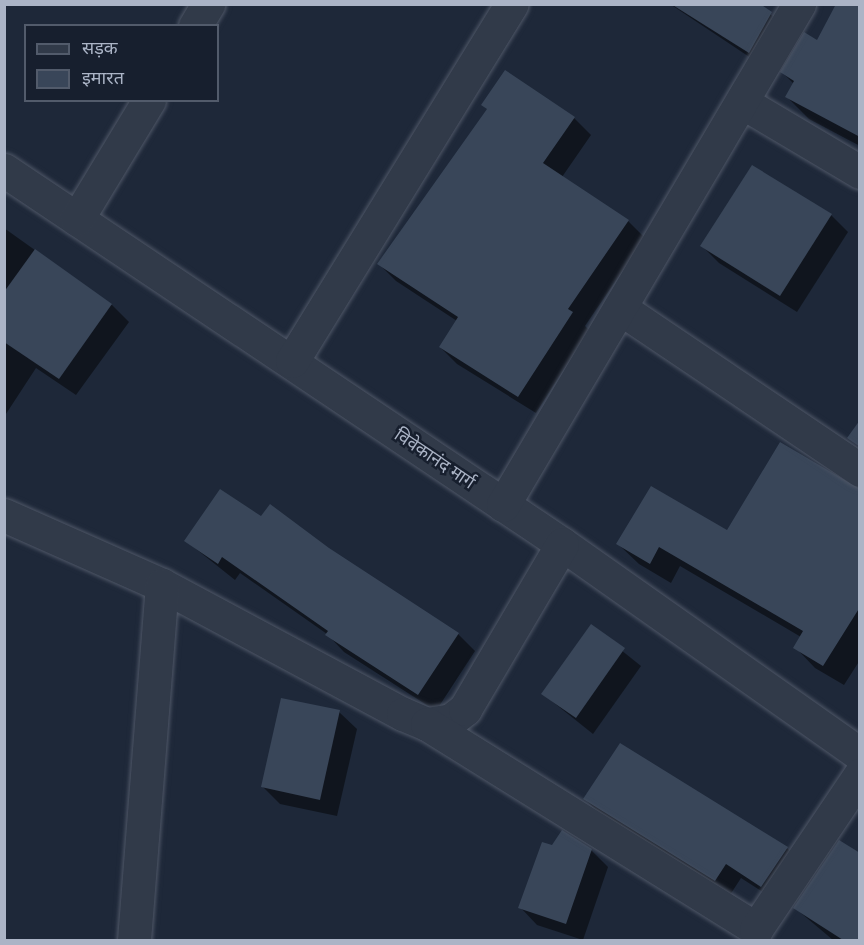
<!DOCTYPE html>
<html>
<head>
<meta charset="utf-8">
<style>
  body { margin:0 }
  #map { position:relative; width:864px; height:945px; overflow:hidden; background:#1e2839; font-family:Ubuntu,"Noto Sans Devanagari",sans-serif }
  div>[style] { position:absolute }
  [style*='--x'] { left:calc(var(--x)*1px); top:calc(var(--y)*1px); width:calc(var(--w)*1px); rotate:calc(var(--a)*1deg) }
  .shadow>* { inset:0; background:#0007 }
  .building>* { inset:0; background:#394659 }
  .roads { filter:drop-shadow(0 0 2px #4f5767) drop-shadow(0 0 2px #4f5767) }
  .minor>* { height:33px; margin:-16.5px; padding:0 16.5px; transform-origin:16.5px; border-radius:16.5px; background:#313a49 }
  span { translate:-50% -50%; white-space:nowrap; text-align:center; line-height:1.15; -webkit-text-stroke:5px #171f2e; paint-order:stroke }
  .street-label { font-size:18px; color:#abb4c6 }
  .frame { position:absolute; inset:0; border:6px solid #abb4c6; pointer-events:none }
  .legend { position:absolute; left:24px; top:24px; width:195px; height:78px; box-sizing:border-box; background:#171f2e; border:2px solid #525b6b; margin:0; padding:8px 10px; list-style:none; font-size:18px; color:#abb4c6 }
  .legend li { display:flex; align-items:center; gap:12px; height:30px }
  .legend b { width:30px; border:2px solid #525b6b }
</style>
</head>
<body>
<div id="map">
  <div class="shadow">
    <i style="clip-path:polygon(670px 4px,758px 4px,789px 30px,766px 68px)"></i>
    <i style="clip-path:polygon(860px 4px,860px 146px,809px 119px,787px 97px,794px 84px,782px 72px)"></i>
    <i style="clip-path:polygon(574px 118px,591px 135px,562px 177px,628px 221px,645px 238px,585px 326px,589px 330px,536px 413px,457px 364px,440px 347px,457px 321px,396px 281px,379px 264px)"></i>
    <i style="clip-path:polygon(831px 215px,848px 232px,797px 312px,719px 263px,702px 246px)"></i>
    <i style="clip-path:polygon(4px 228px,112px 305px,129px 322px,76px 395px,36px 368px,4px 417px)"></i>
    <i style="clip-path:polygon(261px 518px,328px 549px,458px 634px,475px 651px,436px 711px,344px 652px,327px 634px,240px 573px,235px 580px,186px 541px)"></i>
    <i style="clip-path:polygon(727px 532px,860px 535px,860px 660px,844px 685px,815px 668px,795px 647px,801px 637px,680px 566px,671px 583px,639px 564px,618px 544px)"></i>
    <i style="clip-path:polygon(591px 626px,641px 666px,593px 734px,543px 694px)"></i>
    <i style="clip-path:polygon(339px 712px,357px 729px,337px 816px,280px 804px,263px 787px)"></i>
    <i style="clip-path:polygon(620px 745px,788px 849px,802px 863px,777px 901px,741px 878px,730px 895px,599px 813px,585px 799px)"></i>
    <i style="clip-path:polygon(591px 850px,608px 867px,583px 940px,537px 925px,520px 907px)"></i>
    <i style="clip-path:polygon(860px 855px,860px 940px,833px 940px,795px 908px)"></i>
  </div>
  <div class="building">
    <i style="clip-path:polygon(671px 4px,760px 4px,772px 12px,749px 53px)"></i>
    <i style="clip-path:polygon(836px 4px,860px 4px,860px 137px,785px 97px,794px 81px,780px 72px,804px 32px,817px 40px)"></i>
    <i style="clip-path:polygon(505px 70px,575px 117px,543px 163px,629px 220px,568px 309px,573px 312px,518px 397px,439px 347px,458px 317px,377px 264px,487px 109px,481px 105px)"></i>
    <i style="clip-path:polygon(752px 165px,832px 214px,780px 296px,700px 246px)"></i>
    <i style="clip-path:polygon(35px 249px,112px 304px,59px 379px,4px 342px,4px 292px)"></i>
    <i style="clip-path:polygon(860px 420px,860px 447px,847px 438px)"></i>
    <i style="clip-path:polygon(780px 442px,860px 489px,860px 607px,823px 666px,793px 648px,803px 631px,659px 547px,650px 564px,616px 544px,651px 486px,727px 530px)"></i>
    <i style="clip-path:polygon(220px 489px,261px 516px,270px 504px,329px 548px,459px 633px,418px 695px,325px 635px,328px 631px,222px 557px,218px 564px,184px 541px)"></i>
    <i style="clip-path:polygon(591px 624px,625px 648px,576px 718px,541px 694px)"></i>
    <i style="clip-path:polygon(281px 698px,340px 710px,320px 800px,261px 787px)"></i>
    <i style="clip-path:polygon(620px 743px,788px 847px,761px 887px,726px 864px,715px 881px,583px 799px)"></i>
    <i style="clip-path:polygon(562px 830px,592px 849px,566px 924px,518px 908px,542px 842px,552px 845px)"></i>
    <i style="clip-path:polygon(839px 840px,860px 853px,860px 940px,843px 940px,793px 908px)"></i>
  </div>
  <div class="roads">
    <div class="minor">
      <i style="--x:195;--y:26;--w:26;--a:-59"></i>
      <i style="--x:742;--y:102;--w:137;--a:30.7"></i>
      <i style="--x:4;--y:170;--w:672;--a:33.83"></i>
      <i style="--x:562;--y:544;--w:365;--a:35.2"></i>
      <i style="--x:77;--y:219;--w:139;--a:-58.8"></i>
      <i style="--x:620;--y:308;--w:290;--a:34"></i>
      <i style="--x:292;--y:361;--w:419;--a:-58.4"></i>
      <i style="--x:503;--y:505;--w:582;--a:-59.42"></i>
      <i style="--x:4;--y:515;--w:173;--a:23.9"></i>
      <i style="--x:162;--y:585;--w:273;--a:28.2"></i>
      <i style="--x:403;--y:714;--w:26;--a:23"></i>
      <i style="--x:427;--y:724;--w:24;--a:-9"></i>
      <i style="--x:451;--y:720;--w:18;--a:-38"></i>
      <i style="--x:465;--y:709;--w:191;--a:-59.5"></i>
      <i style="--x:427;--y:724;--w:388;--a:31.9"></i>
      <i style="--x:756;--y:929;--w:186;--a:-56"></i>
      <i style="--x:134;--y:940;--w:356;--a:-85.5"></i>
    </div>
  </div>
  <div class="street-label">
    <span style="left:435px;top:458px;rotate:34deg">विवेकानंद मार्ग</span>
  </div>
  <div class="frame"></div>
  <ul class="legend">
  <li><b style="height:8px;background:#313a49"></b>सड़क</li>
  <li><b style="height:16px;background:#394659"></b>इमारत</li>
  </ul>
</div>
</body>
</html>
